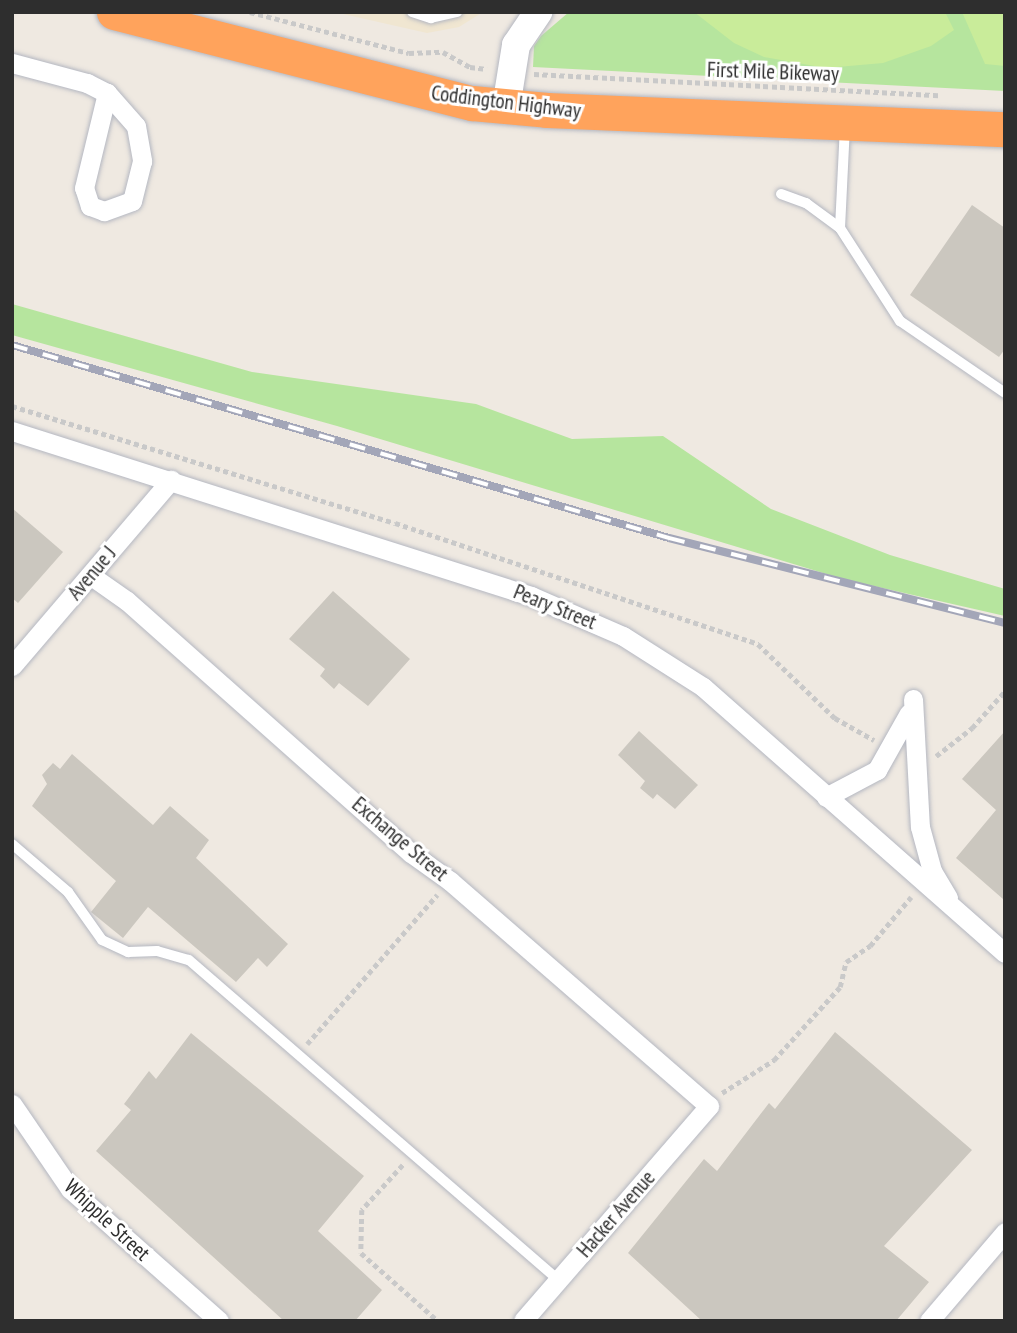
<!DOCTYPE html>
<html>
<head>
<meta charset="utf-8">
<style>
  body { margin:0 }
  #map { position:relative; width:1017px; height:1333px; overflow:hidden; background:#efe9e1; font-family:"PT Sans Narrow",sans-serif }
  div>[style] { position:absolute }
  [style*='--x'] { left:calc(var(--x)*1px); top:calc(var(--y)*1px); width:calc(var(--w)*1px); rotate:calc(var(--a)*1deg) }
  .education>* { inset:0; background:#f0e6d1 }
  .green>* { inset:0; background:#b6e59e }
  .pitch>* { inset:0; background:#c9ec9a }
  .building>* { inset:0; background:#cbc7bf }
  .path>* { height:4.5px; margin-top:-2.25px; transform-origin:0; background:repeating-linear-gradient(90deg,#c9c9c9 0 5px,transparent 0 8.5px) }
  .roads { filter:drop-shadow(0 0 2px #b4b7c1) drop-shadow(0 0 2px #b4b7c1) }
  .lane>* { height:10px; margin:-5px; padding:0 5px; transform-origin:5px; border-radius:5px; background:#fff }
  .street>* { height:19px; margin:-9.5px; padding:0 9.5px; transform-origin:9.5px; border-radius:9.5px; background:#fff }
  .secondary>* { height:28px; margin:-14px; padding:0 14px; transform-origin:14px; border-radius:14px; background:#fff }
  .highway>* { height:35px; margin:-17.5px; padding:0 17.5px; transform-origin:17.5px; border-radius:17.5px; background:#ffa35c }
  .rail>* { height:8px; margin-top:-4px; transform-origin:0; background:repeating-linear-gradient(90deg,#fff 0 16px,#a3a6b8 0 32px); box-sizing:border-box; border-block:2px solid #a3a6b8 }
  span { translate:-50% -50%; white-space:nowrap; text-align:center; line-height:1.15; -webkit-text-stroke:6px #fff; paint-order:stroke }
  .street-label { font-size:21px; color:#2e2e2e }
  .frame { position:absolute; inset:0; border:14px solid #2e2e2e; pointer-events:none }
</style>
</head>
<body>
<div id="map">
  <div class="education">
    <i style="clip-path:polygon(334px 12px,483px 12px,459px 27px,427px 33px)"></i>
  </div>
  <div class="green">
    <i style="clip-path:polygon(569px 12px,1005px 12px,1005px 91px,533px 67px,534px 46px,541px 36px)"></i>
    <i style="clip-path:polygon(12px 304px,252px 372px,476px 404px,572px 439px,663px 436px,771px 509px,890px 555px,1005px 589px,1005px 616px,843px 579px,337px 426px,12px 335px)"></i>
  </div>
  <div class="pitch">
    <i style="clip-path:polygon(694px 12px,945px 12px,954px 30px,931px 46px,883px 63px,826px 68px,764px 57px,734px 43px)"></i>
    <i style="clip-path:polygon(962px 12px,1005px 12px,1005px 66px,985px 64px)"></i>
  </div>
  <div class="building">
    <i style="clip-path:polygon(972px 205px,1005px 228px,1005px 349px,999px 357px,910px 295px)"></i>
    <i style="clip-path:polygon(12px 508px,63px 552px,18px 603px,12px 598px)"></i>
    <i style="clip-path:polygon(333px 591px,410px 659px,368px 706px,339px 683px,334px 689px,320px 676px,325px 669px,289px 639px)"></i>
    <i style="clip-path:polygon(639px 731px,698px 785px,675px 809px,657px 794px,653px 799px,640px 788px,645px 781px,618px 755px)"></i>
    <i style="clip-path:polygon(1005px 731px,1005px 897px,1003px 899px,956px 858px,996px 810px,962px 779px)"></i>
    <i style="clip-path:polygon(72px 754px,153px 825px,170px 806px,209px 840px,196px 858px,288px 944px,267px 967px,258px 958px,236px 982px,148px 907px,123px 938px,91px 912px,116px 881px,32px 806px,47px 784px,42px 775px,53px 763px,60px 769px)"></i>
    <i style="clip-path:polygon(835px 1032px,972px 1150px,884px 1246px,929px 1282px,896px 1321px,702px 1321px,628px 1253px,704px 1159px,717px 1171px,769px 1103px,775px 1109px)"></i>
    <i style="clip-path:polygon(191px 1033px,364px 1176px,318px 1231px,382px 1290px,355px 1321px,284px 1321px,96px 1151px,131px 1110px,124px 1104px,149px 1071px,156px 1079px)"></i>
  </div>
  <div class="path">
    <i style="--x:250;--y:12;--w:164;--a:14.5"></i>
    <i style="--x:409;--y:53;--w:34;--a:-2"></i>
    <i style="--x:443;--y:52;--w:31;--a:29"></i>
    <i style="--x:470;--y:67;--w:17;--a:7"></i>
    <i style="--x:534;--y:74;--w:405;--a:3"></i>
    <i style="--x:12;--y:406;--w:400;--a:17"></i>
    <i style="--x:395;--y:523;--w:383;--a:18.4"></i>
    <i style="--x:758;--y:644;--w:107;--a:43.9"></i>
    <i style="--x:835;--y:718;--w:45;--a:29.4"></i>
    <i style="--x:936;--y:756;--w:46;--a:-37.9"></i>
    <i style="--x:972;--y:728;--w:50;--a:-48.3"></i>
    <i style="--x:307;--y:1044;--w:198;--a:-48.9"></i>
    <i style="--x:722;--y:1093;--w:62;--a:-32.4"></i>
    <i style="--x:774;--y:1060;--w:98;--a:-47.9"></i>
    <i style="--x:840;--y:987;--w:26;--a:-77"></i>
    <i style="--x:846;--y:962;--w:29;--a:-34"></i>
    <i style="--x:870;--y:946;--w:64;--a:-50.1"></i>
    <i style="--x:403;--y:1165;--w:61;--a:132.3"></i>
    <i style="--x:362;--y:1210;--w:43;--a:91.3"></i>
    <i style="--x:361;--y:1253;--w:103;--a:41.4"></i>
  </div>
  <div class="roads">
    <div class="lane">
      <i style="--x:412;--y:12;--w:20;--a:18"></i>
      <i style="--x:431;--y:18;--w:27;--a:-13"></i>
      <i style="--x:781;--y:194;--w:27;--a:20"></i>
      <i style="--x:806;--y:203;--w:42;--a:36.3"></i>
      <i style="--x:840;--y:228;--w:111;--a:57.2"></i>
      <i style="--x:900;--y:321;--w:127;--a:34.4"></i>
      <i style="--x:840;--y:228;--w:101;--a:-87.2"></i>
      <i style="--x:12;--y:844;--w:74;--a:40.6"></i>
      <i style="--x:68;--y:892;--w:59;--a:54.7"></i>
      <i style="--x:102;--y:940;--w:29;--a:25"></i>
      <i style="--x:128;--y:952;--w:29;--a:-2"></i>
      <i style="--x:157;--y:951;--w:33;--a:16"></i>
      <i style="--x:189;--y:960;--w:489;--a:40.9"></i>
    </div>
    <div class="street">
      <i style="--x:12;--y:63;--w:78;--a:14.9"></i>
      <i style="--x:87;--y:83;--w:22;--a:27"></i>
      <i style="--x:107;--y:93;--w:44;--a:48.7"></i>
      <i style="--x:136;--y:126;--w:36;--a:80"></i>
      <i style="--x:142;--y:161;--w:41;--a:104"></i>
      <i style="--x:132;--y:201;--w:30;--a:160"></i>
      <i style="--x:104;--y:211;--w:15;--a:-160"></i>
      <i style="--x:90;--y:206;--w:19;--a:-108"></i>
      <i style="--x:84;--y:188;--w:98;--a:-76.4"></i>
      <i style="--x:12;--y:431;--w:545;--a:17.64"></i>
      <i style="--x:531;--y:596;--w:100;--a:23.5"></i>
      <i style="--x:623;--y:636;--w:95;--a:32.5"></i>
      <i style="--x:703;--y:687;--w:402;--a:41.4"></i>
      <i style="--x:90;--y:575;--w:45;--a:35.1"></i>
      <i style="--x:127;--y:601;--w:380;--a:41.6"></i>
      <i style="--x:411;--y:853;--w:48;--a:35.7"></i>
      <i style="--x:450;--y:881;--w:343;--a:41"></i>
      <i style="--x:709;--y:1106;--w:284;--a:130.9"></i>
      <i style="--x:12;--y:666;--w:245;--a:-49.5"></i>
      <i style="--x:913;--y:699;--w:128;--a:86.9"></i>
      <i style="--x:920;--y:827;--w:46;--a:74.7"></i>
      <i style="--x:932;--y:871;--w:31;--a:59"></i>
      <i style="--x:826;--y:797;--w:58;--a:-27.9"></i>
      <i style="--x:877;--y:770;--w:65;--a:-60.7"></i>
      <i style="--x:12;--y:1104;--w:103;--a:55.7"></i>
      <i style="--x:70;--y:1189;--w:199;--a:41.5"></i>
      <i style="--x:929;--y:1321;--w:117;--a:-49.5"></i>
    </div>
    <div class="secondary">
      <i style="--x:506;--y:107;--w:63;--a:-80.8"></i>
      <i style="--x:516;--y:45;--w:40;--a:-56"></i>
    </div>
    <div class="highway">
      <i style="--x:114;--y:12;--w:369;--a:14.3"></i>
      <i style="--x:472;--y:103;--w:75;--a:5.3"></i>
      <i style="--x:547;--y:110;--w:458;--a:2.4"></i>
    </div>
  </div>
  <div class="rail">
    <i style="--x:12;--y:345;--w:685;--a:16.37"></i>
    <i style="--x:669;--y:538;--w:347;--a:14.2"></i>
  </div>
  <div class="street-label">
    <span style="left:773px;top:72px;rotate:2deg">First Mile Bikeway</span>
    <span style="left:506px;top:102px;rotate:7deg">Coddington Highway</span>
    <span style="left:92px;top:573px;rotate:-50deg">Avenue J</span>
    <span style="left:555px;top:607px;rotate:22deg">Peary Street</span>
    <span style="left:400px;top:839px;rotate:40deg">Exchange Street</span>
    <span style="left:616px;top:1214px;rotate:-49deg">Hacker Avenue</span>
    <span style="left:107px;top:1220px;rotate:43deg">Whipple Street</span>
  </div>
  <div class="frame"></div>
</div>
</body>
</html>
